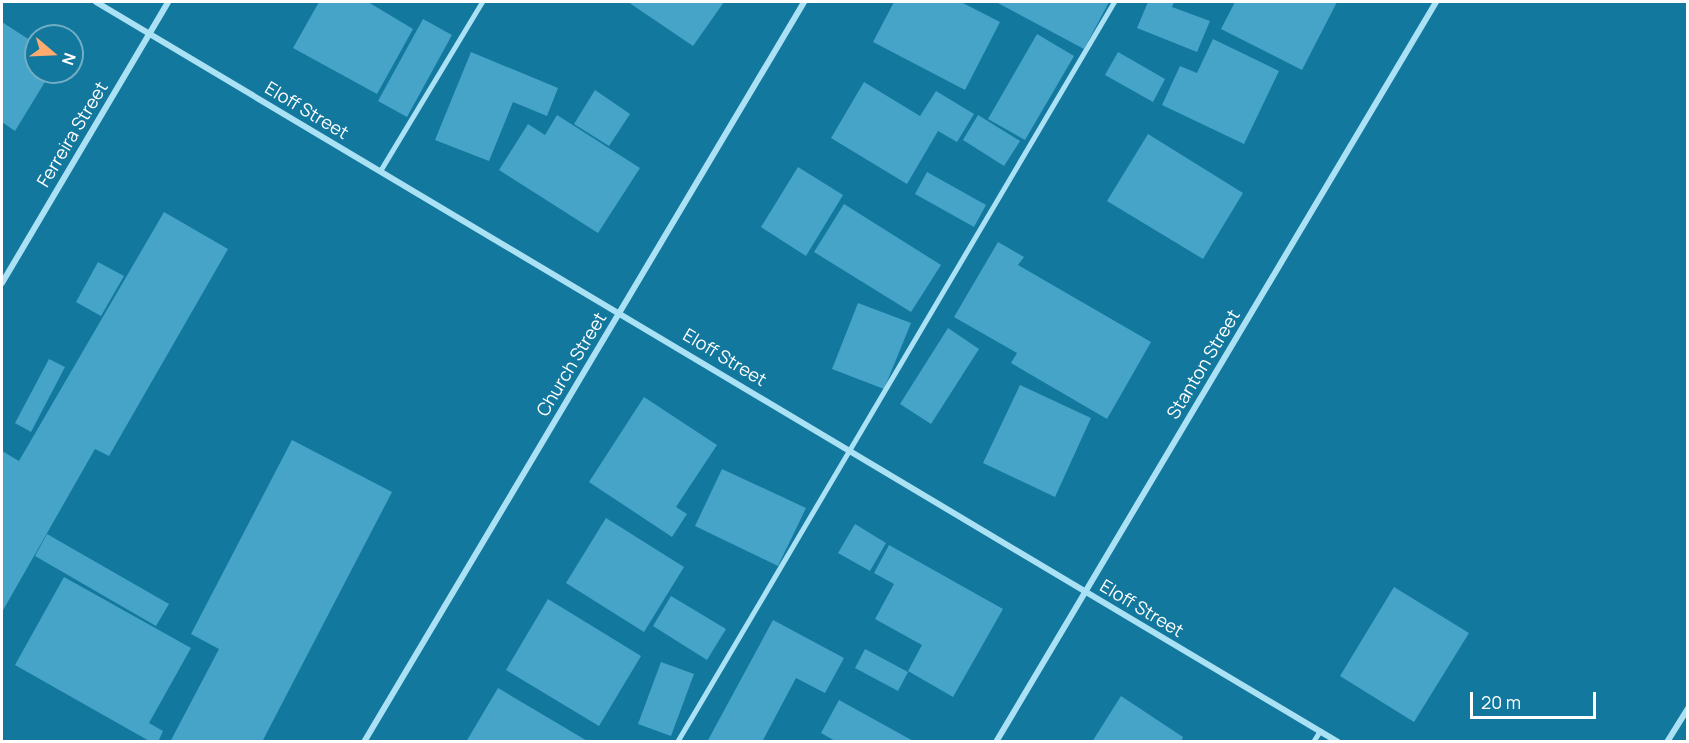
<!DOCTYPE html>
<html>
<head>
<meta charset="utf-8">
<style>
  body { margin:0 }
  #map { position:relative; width:1689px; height:743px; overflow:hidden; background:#13789e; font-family:Manrope,sans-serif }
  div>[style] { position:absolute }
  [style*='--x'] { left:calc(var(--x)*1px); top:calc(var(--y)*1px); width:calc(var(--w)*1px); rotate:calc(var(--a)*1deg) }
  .building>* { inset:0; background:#45a4c8 }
  .service>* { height:4.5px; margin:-2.25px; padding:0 2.25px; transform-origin:2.25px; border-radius:2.25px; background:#aae1f4 }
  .minor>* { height:6px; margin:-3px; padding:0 3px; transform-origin:3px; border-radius:3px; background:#aae1f4 }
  span { translate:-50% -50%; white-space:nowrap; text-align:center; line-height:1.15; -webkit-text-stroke:6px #13789e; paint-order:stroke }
  .street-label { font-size:18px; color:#fff }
  .frame { position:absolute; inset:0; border:3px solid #fff; pointer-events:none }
  .north { position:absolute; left:24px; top:24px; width:60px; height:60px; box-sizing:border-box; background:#13789e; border:2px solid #71aec5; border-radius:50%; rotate:109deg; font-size:16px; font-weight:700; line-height:24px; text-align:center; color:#fff }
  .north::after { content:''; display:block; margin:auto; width:21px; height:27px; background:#ffab6d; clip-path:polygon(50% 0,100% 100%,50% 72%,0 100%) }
  .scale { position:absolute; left:1470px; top:692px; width:126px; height:27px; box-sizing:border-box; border:3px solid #fff; border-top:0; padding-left:8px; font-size:18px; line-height:21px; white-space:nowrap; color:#fff; -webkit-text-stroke:4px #13789e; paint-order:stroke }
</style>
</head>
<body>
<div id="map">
  <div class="building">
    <i style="clip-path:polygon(319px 2px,368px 2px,413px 29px,377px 94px,293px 48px)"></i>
    <i style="clip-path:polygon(628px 2px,724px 2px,693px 46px)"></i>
    <i style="clip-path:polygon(894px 2px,961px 2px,1000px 22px,965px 90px,873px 42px)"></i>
    <i style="clip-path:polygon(996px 2px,1109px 2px,1084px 49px)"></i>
    <i style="clip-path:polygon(1148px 2px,1174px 2px,1172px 7px,1210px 21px,1197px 52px,1137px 28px)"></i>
    <i style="clip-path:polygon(1235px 2px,1337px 2px,1302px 70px,1221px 29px)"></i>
    <i style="clip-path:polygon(423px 19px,452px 35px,407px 117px,378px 101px)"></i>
    <i style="clip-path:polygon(2px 22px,36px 44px,36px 72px,51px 72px,15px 131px,2px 122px)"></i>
    <i style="clip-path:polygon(1037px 34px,1074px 56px,1025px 140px,988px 119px)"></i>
    <i style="clip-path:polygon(1213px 39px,1279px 71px,1244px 144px,1162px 105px,1180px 66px,1197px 73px)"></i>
    <i style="clip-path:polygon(471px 52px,558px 88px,547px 116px,513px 102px,489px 161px,435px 140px)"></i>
    <i style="clip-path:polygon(1118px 52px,1165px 79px,1153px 102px,1105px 75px)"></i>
    <i style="clip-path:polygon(864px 82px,920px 116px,936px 91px,974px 114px,957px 142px,938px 131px,907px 184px,831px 138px)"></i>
    <i style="clip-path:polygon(595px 90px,630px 114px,609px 146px,574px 124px)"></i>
    <i style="clip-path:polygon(557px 115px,640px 168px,598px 233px,499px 170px,528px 124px,545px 135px)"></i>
    <i style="clip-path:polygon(978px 115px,1020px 141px,1004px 166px,963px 140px)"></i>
    <i style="clip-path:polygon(1148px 134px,1243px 193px,1203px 259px,1107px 201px)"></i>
    <i style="clip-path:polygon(798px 167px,843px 195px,806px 256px,761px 227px)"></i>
    <i style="clip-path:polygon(927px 172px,986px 205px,974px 227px,915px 194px)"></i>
    <i style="clip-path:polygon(844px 204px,941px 265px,911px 312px,814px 252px)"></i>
    <i style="clip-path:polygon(164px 212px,228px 249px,109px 456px,95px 449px,2px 612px,2px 451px,19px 461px)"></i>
    <i style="clip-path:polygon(998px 242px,1024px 257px,1018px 265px,1151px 342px,1107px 419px,1011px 363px,1017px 353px,954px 317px)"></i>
    <i style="clip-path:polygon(98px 262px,124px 276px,101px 316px,76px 302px)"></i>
    <i style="clip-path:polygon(858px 303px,911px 323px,884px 389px,832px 369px)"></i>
    <i style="clip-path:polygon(948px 328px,979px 349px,931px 424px,900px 404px)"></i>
    <i style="clip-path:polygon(49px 359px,65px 367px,31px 432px,15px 423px)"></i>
    <i style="clip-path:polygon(1020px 385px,1091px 418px,1055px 497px,983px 463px)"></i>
    <i style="clip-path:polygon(644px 397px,717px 445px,676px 507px,687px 514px,672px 537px,589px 482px)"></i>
    <i style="clip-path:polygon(292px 440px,392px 492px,262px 742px,170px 742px,219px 649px,191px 634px)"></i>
    <i style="clip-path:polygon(722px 469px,806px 508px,778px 566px,695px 526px)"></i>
    <i style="clip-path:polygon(606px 518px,684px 567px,644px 632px,566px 583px)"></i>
    <i style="clip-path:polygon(855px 524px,886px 543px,870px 571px,838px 553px)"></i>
    <i style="clip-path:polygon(47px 534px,169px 604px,156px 626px,35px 556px)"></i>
    <i style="clip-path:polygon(889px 545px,1003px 609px,953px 697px,908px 671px,922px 645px,875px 619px,894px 584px,874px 573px)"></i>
    <i style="clip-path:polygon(64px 577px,191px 648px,149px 723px,163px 731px,158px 742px,151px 742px,15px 665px)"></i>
    <i style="clip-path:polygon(1394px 587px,1469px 633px,1414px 722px,1340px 676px)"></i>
    <i style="clip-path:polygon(671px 596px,726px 629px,707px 660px,653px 626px)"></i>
    <i style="clip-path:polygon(548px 599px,641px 656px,599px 726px,506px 670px)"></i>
    <i style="clip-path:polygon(773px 620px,844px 658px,825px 693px,796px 678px,762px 742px,707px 742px)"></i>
    <i style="clip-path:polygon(865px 649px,908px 672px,898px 691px,855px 668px)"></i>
    <i style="clip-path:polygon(661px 662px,694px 674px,671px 736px,638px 724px)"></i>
    <i style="clip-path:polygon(498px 688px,589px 742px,466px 742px)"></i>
    <i style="clip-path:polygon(1121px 696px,1183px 737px,1181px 742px,1092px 742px)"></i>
    <i style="clip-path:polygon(839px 700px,915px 742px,837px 742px,821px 733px)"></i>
  </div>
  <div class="service">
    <i style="--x:380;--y:171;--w:197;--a:-58.9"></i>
    <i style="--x:677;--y:742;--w:859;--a:-59.44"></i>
    <i style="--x:1313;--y:742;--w:13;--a:-58"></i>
  </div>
  <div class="minor">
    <i style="--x:96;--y:2;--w:1446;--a:30.79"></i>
    <i style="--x:2;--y:283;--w:326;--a:-59.4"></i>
    <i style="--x:364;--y:742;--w:861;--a:-59.26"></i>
    <i style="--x:996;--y:742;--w:861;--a:-59.26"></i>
    <i style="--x:1667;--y:742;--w:40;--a:-58"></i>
  </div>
  <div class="street-label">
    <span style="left:307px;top:110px;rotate:31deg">Eloff Street</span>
    <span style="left:72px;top:134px;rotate:-59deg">Ferreira Street</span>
    <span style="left:725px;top:357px;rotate:31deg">Eloff Street</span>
    <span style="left:571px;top:364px;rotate:-59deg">Church Street</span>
    <span style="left:1203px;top:364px;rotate:-59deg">Stanton Street</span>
    <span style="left:1142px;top:608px;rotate:31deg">Eloff Street</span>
  </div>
  <div class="frame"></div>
  <div class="north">N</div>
  <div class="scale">20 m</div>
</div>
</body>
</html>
